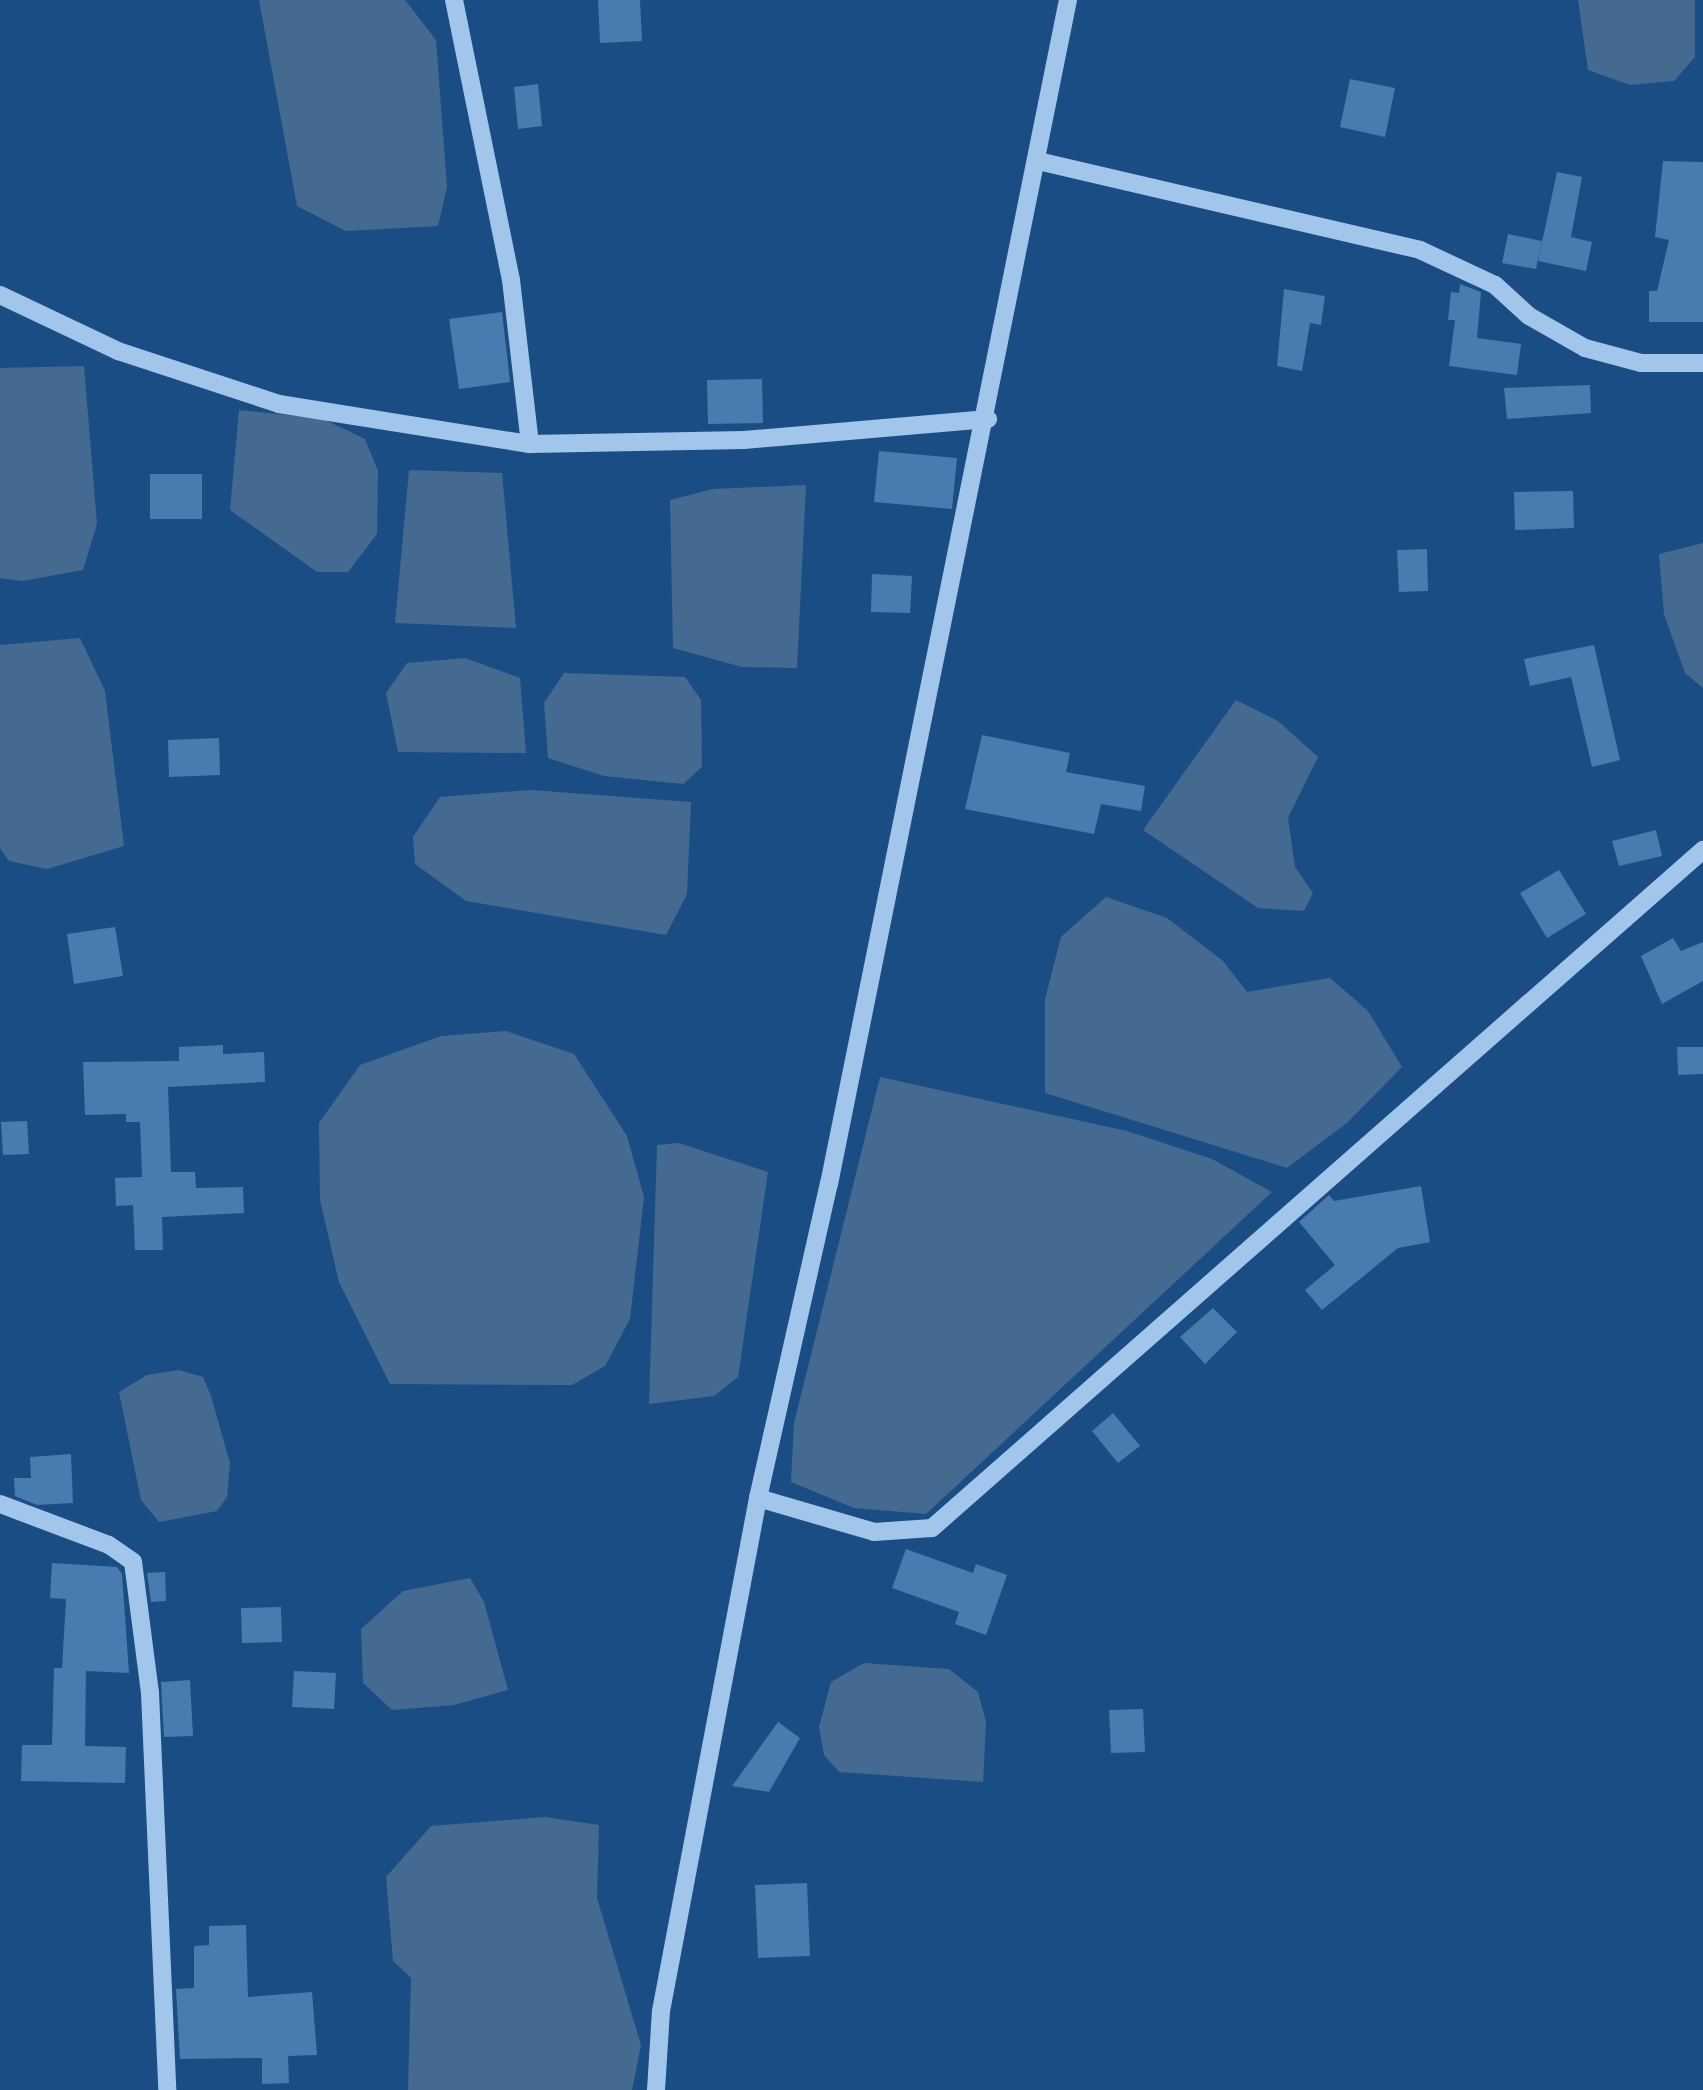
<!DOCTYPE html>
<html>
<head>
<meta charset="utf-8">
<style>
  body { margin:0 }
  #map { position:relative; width:1703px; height:2090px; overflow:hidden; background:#1b4d85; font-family:"Public Sans",sans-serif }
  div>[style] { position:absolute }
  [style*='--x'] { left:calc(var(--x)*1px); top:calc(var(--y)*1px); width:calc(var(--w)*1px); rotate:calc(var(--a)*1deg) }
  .water>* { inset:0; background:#456a91 }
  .building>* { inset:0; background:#487bb0 }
  .minor>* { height:18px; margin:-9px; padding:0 9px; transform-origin:9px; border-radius:9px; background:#a2c6eb }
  span { translate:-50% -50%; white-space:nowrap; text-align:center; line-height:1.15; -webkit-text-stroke:9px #1b4d85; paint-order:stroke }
</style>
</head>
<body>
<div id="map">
  <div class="water">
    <i style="clip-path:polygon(259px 0,405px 0,436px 40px,447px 187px,438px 226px,346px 231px,297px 206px)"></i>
    <i style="clip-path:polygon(1578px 0,1695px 0,1695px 57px,1674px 81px,1630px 85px,1588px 70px)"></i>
    <i style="clip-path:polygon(84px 366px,97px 524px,83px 570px,22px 581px,0 578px,0 368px)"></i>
    <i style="clip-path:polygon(239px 410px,323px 419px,365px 439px,378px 471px,377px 534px,348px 572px,317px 572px,230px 510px)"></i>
    <i style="clip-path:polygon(409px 470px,502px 473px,516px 628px,395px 623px)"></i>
    <i style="clip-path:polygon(806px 485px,797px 668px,742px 667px,673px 648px,670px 500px,713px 489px)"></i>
    <i style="clip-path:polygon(1703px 543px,1703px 688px,1685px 673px,1664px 614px,1659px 554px)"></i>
    <i style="clip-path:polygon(80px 638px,105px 691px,124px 846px,47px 869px,9px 861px,0 848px,0 645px)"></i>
    <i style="clip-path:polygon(465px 658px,520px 678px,526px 753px,398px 752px,386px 693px,407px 663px)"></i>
    <i style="clip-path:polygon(564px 673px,685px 677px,701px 700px,702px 767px,683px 784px,604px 776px,548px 758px,544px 703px)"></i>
    <i style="clip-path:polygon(1236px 700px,1278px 721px,1318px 757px,1288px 818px,1295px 867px,1313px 893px,1304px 911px,1258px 908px,1143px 830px)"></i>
    <i style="clip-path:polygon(531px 790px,691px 802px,687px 894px,666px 935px,466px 901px,415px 864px,413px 837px,440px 797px)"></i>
    <i style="clip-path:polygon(1106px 897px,1167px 918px,1223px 961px,1247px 992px,1330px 978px,1368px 1011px,1402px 1067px,1348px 1122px,1287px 1168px,1045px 1093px,1045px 999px,1061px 937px)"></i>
    <i style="clip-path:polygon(506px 1031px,574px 1054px,627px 1136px,644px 1197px,630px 1319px,605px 1366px,572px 1385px,390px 1384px,339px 1282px,320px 1200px,319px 1123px,360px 1065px,441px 1036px)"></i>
    <i style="clip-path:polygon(880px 1077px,1127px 1131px,1212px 1159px,1272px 1192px,926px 1514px,854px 1508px,791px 1482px,794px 1423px)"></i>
    <i style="clip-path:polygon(679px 1143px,768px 1172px,738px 1377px,714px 1396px,649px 1404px,657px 1145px)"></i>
    <i style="clip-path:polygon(179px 1370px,203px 1377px,211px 1396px,230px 1463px,227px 1497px,217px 1511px,159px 1522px,141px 1500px,119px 1392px,147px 1375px)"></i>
    <i style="clip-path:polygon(470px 1578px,484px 1602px,508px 1690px,454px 1705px,392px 1710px,363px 1683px,361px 1629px,403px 1591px)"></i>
    <i style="clip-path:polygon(864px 1663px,949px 1669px,978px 1692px,986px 1722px,983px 1782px,839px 1772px,824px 1755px,819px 1727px,831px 1682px)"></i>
    <i style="clip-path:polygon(545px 1817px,599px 1825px,597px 1898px,641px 2045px,632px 2090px,408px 2090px,411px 1978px,393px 1961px,386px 1877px,431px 1826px)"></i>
  </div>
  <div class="building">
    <i style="clip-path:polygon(598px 0,640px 0,642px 41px,600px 43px)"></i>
    <i style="clip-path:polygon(1350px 79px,1395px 88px,1385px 137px,1340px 127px)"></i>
    <i style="clip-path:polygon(538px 84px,542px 126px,518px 129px,514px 87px)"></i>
    <i style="clip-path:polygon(1663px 161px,1703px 162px,1703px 322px,1649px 322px,1649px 291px,1657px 291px,1669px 240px,1655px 237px)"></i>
    <i style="clip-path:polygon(1557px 172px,1582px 177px,1571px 237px,1592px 242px,1586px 271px,1538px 261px)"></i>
    <i style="clip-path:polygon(1508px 234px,1542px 241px,1536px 269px,1502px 263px)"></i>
    <i style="clip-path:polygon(1460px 284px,1481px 292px,1477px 338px,1521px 344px,1517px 375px,1449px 366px,1455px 320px,1448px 320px,1451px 292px,1459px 293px)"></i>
    <i style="clip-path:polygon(1284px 289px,1325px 296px,1321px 325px,1310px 323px,1302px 371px,1277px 366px)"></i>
    <i style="clip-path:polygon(502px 312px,510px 382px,459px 389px,449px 319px)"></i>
    <i style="clip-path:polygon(762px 379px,763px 423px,708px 424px,707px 380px)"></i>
    <i style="clip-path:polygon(1590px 385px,1591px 413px,1507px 419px,1504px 388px)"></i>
    <i style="clip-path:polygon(879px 451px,957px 458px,952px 509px,874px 502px)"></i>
    <i style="clip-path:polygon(150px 474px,202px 474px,202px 519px,150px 519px)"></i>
    <i style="clip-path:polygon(1573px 491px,1574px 528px,1515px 530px,1514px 492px)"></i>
    <i style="clip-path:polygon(1427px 549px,1428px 591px,1399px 592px,1397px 550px)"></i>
    <i style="clip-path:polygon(872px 574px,912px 576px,910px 613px,871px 612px)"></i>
    <i style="clip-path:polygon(1594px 645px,1620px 760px,1592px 767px,1571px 677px,1530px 686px,1524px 659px)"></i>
    <i style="clip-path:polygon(982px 735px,1070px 753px,1066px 772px,1145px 786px,1141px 811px,1101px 804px,1094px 834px,965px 809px)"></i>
    <i style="clip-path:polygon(219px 738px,220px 775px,169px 777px,168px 740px)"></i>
    <i style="clip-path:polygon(1656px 830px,1662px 856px,1619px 866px,1612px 841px)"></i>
    <i style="clip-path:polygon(1559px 870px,1586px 914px,1547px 938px,1520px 893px)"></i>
    <i style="clip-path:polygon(115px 927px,123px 976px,74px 984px,67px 934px)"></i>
    <i style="clip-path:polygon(1673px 938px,1681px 951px,1703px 942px,1703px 981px,1662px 1004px,1641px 956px)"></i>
    <i style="clip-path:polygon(223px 1045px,223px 1054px,264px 1052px,265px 1082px,168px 1087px,171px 1172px,195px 1172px,196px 1188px,243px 1187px,244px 1213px,162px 1217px,163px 1250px,135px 1250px,133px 1205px,116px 1206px,115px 1178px,142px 1177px,140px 1122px,126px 1122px,126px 1114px,85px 1115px,83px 1062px,179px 1061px,179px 1047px)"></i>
    <i style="clip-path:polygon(1677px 1047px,1703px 1047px,1703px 1074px,1678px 1075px)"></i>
    <i style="clip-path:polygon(27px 1121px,29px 1154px,3px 1155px,1px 1122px)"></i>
    <i style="clip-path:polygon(1421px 1186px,1430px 1242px,1398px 1248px,1322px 1310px,1305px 1290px,1335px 1265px,1299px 1222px,1329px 1195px,1334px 1201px)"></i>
    <i style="clip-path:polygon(1213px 1308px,1237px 1332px,1205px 1364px,1180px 1337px)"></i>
    <i style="clip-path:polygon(1113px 1413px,1140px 1446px,1118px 1463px,1092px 1431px)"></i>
    <i style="clip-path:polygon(71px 1454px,73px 1503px,37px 1505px,15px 1496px,14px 1478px,31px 1478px,30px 1457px)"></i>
    <i style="clip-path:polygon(906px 1549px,973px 1573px,976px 1564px,1007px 1575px,986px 1635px,955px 1624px,959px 1612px,892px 1588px)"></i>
    <i style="clip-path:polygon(52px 1563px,117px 1567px,122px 1574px,129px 1673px,86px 1671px,85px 1746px,126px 1747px,125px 1783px,21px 1781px,22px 1745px,52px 1745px,54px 1668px,62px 1668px,66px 1599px,50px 1598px)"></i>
    <i style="clip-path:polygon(165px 1572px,166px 1601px,151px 1602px,147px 1573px)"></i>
    <i style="clip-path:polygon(281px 1607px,282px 1642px,242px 1643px,241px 1608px)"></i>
    <i style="clip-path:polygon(294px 1671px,336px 1673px,334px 1709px,292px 1707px)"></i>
    <i style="clip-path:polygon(190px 1680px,193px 1736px,164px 1737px,161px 1682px)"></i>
    <i style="clip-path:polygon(1143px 1709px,1145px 1752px,1111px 1753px,1109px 1710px)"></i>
    <i style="clip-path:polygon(778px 1722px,800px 1738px,769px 1792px,732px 1786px)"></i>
    <i style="clip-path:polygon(807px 1883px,810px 1956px,758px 1958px,755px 1885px)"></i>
    <i style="clip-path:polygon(246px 1925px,248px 1997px,312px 1992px,317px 2055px,288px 2056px,289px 2083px,262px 2084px,262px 2058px,180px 2059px,176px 1989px,194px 1988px,194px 1946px,209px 1945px,209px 1926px)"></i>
  </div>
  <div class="minor">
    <i style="--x:454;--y:0;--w:286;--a:78.5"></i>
    <i style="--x:511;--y:280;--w:165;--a:83.4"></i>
    <i style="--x:1038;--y:161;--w:392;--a:13.1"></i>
    <i style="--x:1420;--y:250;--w:83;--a:25"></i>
    <i style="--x:1495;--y:285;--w:46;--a:42.4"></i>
    <i style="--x:1529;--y:316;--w:64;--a:29.7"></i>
    <i style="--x:1585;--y:348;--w:58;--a:15"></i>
    <i style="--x:1641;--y:363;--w:62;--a:0"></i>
    <i style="--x:0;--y:295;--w:131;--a:25.4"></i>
    <i style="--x:118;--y:351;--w:169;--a:18.2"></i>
    <i style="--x:279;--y:404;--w:254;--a:9.1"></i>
    <i style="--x:530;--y:444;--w:214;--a:-1.1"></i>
    <i style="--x:744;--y:440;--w:245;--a:-4.9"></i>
    <i style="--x:758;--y:1498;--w:121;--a:16.3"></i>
    <i style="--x:874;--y:1532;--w:58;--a:-3.9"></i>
    <i style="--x:932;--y:1528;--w:1027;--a:-41.33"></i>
    <i style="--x:0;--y:1504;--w:116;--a:20.6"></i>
    <i style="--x:109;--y:1545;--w:29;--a:35"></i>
    <i style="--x:133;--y:1562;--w:132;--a:82.6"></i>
    <i style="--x:150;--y:1693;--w:397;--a:87.5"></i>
    <i style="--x:656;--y:2090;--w:79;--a:-86.4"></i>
    <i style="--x:661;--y:2011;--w:522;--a:-79.29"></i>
    <i style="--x:758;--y:1498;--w:322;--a:-77.3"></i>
    <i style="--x:829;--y:1184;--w:1208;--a:-78.59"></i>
  </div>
</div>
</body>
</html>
